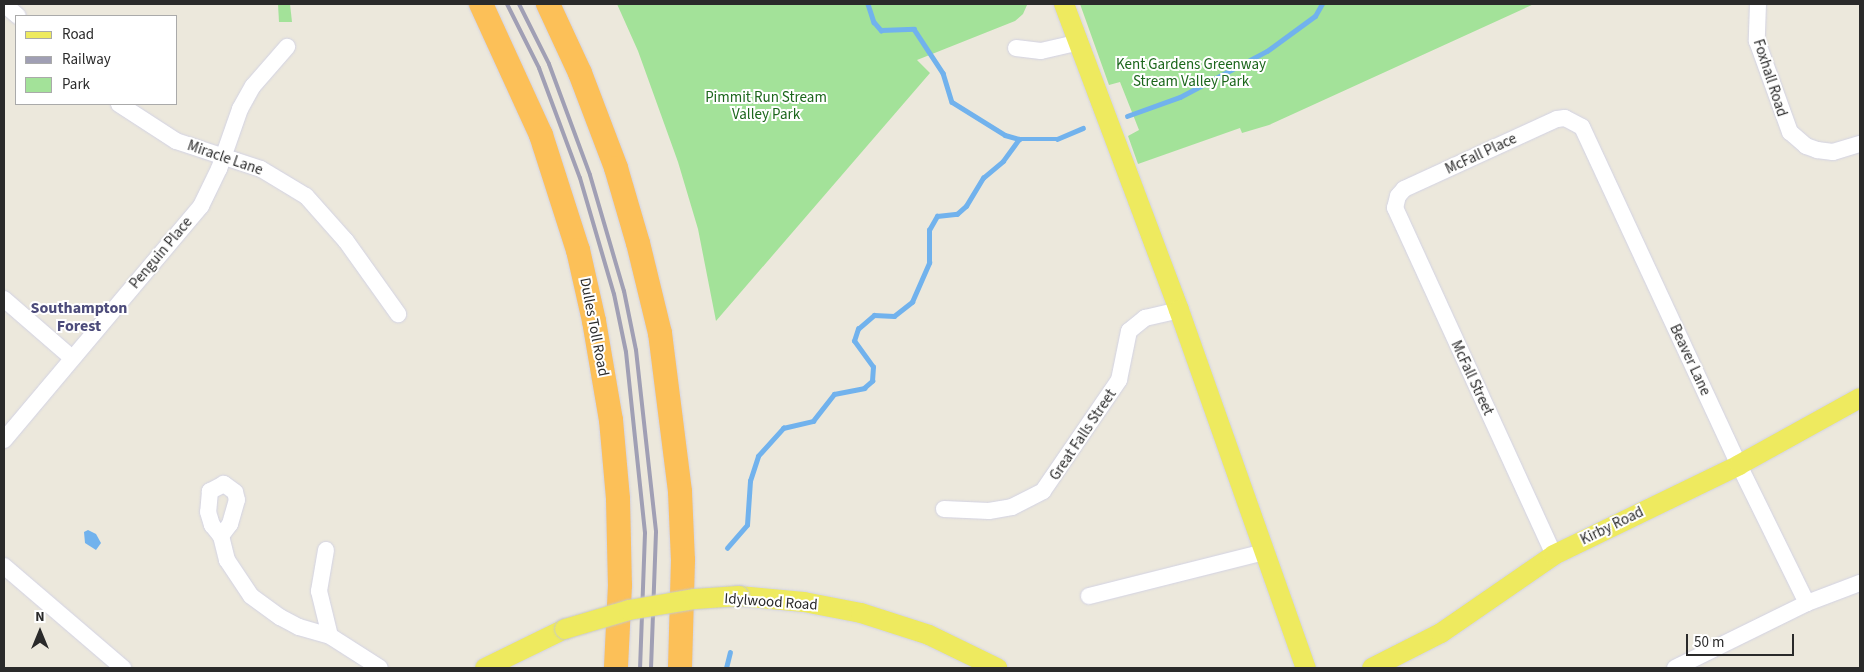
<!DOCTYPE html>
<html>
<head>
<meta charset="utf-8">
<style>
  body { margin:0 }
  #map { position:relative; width:1864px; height:672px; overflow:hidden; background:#ece8dc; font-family:"Source Sans 3",sans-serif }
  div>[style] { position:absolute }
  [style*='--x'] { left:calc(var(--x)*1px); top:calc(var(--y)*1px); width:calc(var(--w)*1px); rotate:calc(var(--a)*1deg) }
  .green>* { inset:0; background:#a3e299 }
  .water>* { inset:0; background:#71b2ed }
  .stream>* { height:4.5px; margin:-2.25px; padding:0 2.25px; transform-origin:2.25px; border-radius:2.25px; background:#71b2ed }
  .roads { filter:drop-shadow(0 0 1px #d2d2e3) drop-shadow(0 0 1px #d2d2e3) }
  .minor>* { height:16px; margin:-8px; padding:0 8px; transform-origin:8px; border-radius:8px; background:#fff }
  .major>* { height:20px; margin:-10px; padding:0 10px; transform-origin:10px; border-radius:10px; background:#eeea5f }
  .highway>* { height:24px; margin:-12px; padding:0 12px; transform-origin:12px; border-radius:12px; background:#fcc058 }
  .rail>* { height:4px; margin:-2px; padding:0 2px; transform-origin:2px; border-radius:2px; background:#a09fb4 }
  .bridges { filter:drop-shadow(0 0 1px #c8c8c8) drop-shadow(0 0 1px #c8c8c8) }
  .major-bridge>* { height:20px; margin:-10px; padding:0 10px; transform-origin:10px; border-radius:10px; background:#eeea5f }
  span { translate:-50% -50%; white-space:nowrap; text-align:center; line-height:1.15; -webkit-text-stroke:4px #fff; paint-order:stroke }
  .park-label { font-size:15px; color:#1b661b }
  .street-label { font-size:15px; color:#2a2a2a }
  .neighbourhood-label { font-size:16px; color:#4c4b7a; font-weight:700 }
  .frame { position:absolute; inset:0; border:5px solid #2a2a2a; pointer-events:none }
  .legend { position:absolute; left:15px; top:15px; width:162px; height:90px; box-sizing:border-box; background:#fff; border:1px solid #aaa; margin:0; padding:6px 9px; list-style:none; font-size:15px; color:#2a2a2a }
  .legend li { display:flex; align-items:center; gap:10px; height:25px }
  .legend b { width:25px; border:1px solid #aaa }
  .north { position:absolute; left:15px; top:607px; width:50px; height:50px; -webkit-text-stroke:4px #fff; paint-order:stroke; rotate:0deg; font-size:14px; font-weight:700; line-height:20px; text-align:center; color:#2a2a2a }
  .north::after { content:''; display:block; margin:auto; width:18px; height:22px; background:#2a2a2a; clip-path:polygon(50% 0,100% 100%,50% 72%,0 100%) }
  .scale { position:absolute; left:1686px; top:634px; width:108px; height:22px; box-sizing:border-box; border:2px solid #2a2a2a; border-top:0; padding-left:6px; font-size:15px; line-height:18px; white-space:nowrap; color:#2a2a2a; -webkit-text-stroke:4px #fff; paint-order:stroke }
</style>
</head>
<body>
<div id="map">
  <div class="green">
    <i style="clip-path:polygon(278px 4px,290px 4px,292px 22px,279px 22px)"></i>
    <i style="clip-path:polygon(617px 4px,1027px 4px,1027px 5px,1023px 14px,1015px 21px,917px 60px,930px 73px,716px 321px,698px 229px,678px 162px,638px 51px)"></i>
    <i style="clip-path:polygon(1080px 4px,1534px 4px,1269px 125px,1242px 133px,1240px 128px,1138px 164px,1128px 136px,1139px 130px,1120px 82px,1109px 85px)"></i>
  </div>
  <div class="water">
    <i style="clip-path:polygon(88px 530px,96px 534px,101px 543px,96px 550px,85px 543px,84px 532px)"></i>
  </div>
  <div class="stream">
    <i style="--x:868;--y:4;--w:19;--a:72"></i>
    <i style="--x:874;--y:22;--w:11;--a:49"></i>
    <i style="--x:881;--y:30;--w:33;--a:-2"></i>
    <i style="--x:914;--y:29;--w:53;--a:56.6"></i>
    <i style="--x:943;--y:73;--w:30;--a:73"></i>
    <i style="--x:952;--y:102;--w:62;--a:31.9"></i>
    <i style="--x:1005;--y:135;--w:15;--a:16"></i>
    <i style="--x:1019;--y:139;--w:38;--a:0"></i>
    <i style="--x:1057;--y:139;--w:28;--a:-23"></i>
    <i style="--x:1127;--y:116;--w:56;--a:-19.7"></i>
    <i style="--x:1180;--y:97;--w:98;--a:-27.9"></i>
    <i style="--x:1267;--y:51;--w:59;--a:-36.1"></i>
    <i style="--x:1315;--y:16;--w:14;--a:-60"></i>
    <i style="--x:727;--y:548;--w:30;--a:-49"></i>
    <i style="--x:747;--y:525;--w:44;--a:-86.1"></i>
    <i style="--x:750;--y:481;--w:26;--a:-72"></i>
    <i style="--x:758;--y:456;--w:38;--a:-48"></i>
    <i style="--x:783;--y:428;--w:31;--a:-13"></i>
    <i style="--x:813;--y:421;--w:34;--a:-52"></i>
    <i style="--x:834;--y:394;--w:31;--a:-11"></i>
    <i style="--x:864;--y:388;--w:11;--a:-41"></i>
    <i style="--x:872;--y:381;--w:14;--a:-86"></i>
    <i style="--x:873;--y:367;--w:32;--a:-126"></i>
    <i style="--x:854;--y:341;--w:13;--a:-72"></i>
    <i style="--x:858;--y:329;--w:21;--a:-41"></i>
    <i style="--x:874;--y:315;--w:20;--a:3"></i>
    <i style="--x:894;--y:316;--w:23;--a:-38"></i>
    <i style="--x:912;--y:302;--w:43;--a:-66.4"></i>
    <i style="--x:929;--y:263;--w:33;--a:-90"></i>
    <i style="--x:929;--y:230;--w:16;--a:-60"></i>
    <i style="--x:937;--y:216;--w:20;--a:-6"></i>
    <i style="--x:957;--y:214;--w:12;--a:-42"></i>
    <i style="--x:966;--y:206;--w:33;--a:-59"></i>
    <i style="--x:983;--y:178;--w:26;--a:-40"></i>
    <i style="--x:1003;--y:161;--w:27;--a:-54"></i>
    <i style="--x:726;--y:668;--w:16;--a:-76"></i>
  </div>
  <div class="roads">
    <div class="minor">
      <i style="--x:4;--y:4;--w:18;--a:41"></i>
      <i style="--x:1758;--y:4;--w:37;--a:92"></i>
      <i style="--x:1757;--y:41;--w:97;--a:70.1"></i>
      <i style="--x:1790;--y:132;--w:21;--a:41"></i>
      <i style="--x:1806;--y:146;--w:12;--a:20"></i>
      <i style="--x:1817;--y:150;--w:16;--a:7"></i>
      <i style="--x:1833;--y:152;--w:28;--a:-17"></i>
      <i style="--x:1016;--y:48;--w:25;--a:7"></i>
      <i style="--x:1041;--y:51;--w:39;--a:-13"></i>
      <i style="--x:119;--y:104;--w:68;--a:33"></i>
      <i style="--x:176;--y:141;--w:89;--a:18.2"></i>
      <i style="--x:261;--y:169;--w:52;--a:31"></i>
      <i style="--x:306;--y:196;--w:60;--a:48.4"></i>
      <i style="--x:346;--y:241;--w:90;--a:54.5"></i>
      <i style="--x:4;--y:299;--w:90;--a:40.9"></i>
      <i style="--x:4;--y:440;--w:306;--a:-49.9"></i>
      <i style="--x:201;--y:206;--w:41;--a:-64.1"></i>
      <i style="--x:219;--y:169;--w:64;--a:-70.7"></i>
      <i style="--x:240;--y:109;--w:26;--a:-61"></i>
      <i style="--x:253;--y:86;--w:52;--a:-48.9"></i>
      <i style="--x:944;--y:509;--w:45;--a:2.5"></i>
      <i style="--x:989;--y:511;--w:23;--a:-10"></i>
      <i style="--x:1012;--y:507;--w:35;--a:-27"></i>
      <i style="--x:1043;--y:491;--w:135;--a:-55.6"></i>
      <i style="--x:1119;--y:380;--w:50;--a:-78.5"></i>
      <i style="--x:1129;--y:331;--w:21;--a:-39"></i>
      <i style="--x:1145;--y:318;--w:35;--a:-13"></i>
      <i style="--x:221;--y:536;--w:15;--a:-53"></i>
      <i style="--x:230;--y:524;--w:25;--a:-74"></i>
      <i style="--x:237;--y:500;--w:8;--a:-104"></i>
      <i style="--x:235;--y:492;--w:14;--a:-144"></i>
      <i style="--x:224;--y:484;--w:16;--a:153"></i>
      <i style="--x:210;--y:491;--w:21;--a:95"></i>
      <i style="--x:208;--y:512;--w:14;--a:73"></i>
      <i style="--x:212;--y:525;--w:14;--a:51"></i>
      <i style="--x:221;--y:536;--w:25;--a:76"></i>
      <i style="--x:227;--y:560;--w:43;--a:56.3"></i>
      <i style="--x:251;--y:596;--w:36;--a:36"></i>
      <i style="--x:280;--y:617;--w:21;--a:28"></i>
      <i style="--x:299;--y:627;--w:32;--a:16"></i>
      <i style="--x:330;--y:636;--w:59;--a:32.6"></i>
      <i style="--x:326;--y:550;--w:42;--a:99.7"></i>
      <i style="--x:319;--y:591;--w:46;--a:76.3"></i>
      <i style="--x:1554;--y:555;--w:382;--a:-114.6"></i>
      <i style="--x:1395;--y:208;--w:12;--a:-76"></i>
      <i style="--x:1398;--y:196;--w:9;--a:-49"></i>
      <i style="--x:1404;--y:189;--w:168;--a:-24.6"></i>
      <i style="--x:1557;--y:119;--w:8;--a:-7"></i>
      <i style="--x:1565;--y:118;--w:19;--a:28"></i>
      <i style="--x:1582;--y:127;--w:373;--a:65.1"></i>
      <i style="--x:1739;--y:465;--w:154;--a:63.8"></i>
      <i style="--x:4;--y:566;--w:157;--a:40.6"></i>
      <i style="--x:1089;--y:596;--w:180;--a:-14.1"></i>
      <i style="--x:1675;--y:668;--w:147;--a:-26.2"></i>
      <i style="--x:1807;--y:603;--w:57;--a:-20.7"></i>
    </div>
    <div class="major">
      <i style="--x:1064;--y:4;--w:327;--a:69.4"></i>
      <i style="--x:1179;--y:310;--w:380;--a:70.5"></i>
      <i style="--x:739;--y:596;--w:65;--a:5.3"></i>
      <i style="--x:804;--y:602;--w:58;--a:10.9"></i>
      <i style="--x:861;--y:613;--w:71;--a:17.9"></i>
      <i style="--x:929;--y:635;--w:76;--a:25.9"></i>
      <i style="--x:485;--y:668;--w:89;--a:-26"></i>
      <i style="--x:1372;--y:668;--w:77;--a:-26.9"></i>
      <i style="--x:1441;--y:633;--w:137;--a:-34.6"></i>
      <i style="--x:1554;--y:555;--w:206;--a:-25.9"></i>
      <i style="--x:1739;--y:465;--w:138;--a:-29"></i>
    </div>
    <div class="highway">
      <i style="--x:481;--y:4;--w:144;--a:65.4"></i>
      <i style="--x:541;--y:135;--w:121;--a:72.2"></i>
      <i style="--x:578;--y:250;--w:73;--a:77.3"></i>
      <i style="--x:594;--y:321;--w:100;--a:80.3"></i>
      <i style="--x:611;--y:420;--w:79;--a:84.9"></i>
      <i style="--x:618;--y:499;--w:86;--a:88.7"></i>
      <i style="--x:620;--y:585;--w:83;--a:92.8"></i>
      <i style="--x:548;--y:4;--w:76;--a:65.1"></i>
      <i style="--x:580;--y:73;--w:102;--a:69.2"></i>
      <i style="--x:616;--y:168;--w:78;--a:73.7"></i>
      <i style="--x:638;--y:243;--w:93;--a:76.3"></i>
      <i style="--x:660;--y:333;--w:160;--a:82.8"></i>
      <i style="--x:680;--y:492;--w:68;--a:87.5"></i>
      <i style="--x:683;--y:560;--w:108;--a:91.6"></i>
    </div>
  </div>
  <div class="rail">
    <i style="--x:507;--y:4;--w:72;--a:63.4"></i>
    <i style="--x:539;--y:68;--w:117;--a:69.6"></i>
    <i style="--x:580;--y:178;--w:121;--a:73.7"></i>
    <i style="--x:614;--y:294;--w:59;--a:78.3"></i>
    <i style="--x:626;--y:352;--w:182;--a:84"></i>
    <i style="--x:645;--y:533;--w:135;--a:92.1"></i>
    <i style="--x:519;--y:4;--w:67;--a:63.4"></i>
    <i style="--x:549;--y:64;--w:118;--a:69.7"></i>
    <i style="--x:590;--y:175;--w:121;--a:73.7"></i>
    <i style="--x:624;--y:291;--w:60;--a:78.5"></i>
    <i style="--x:636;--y:350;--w:183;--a:83.7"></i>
    <i style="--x:656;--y:532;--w:136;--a:92.1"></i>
  </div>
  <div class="bridges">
    <div class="major-bridge">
      <i style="--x:565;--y:629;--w:67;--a:-16.5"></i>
      <i style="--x:629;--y:610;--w:67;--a:-9.5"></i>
      <i style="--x:695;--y:599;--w:44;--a:-3.9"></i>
    </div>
  </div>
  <div class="park-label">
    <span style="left:1191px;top:73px">Kent Gardens Greenway<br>Stream Valley Park</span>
    <span style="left:766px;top:106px">Pimmit Run Stream<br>Valley Park</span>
  </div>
  <div class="street-label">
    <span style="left:1770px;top:78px;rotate:72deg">Foxhall Road</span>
    <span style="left:1481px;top:154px;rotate:-25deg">McFall Place</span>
    <span style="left:225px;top:158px;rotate:19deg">Miracle Lane</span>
    <span style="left:161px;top:253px;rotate:-50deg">Penguin Place</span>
    <span style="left:594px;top:327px;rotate:79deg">Dulles Toll Road</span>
    <span style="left:1690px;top:360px;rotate:65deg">Beaver Lane</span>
    <span style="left:1472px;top:378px;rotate:65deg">McFall Street</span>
    <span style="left:1083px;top:435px;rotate:-56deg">Great Falls Street</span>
    <span style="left:1612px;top:526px;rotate:-26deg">Kirby Road</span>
    <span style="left:771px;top:602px;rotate:4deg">Idylwood Road</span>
  </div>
  <div class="neighbourhood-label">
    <span style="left:79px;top:317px">Southampton<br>Forest</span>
  </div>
  <div class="frame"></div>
  <ul class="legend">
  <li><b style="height:6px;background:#eeea5f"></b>Road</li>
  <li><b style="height:6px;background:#a09fb4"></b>Railway</li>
  <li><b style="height:14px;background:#a3e299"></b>Park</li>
  </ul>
  <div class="north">N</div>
  <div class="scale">50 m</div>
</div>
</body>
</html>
